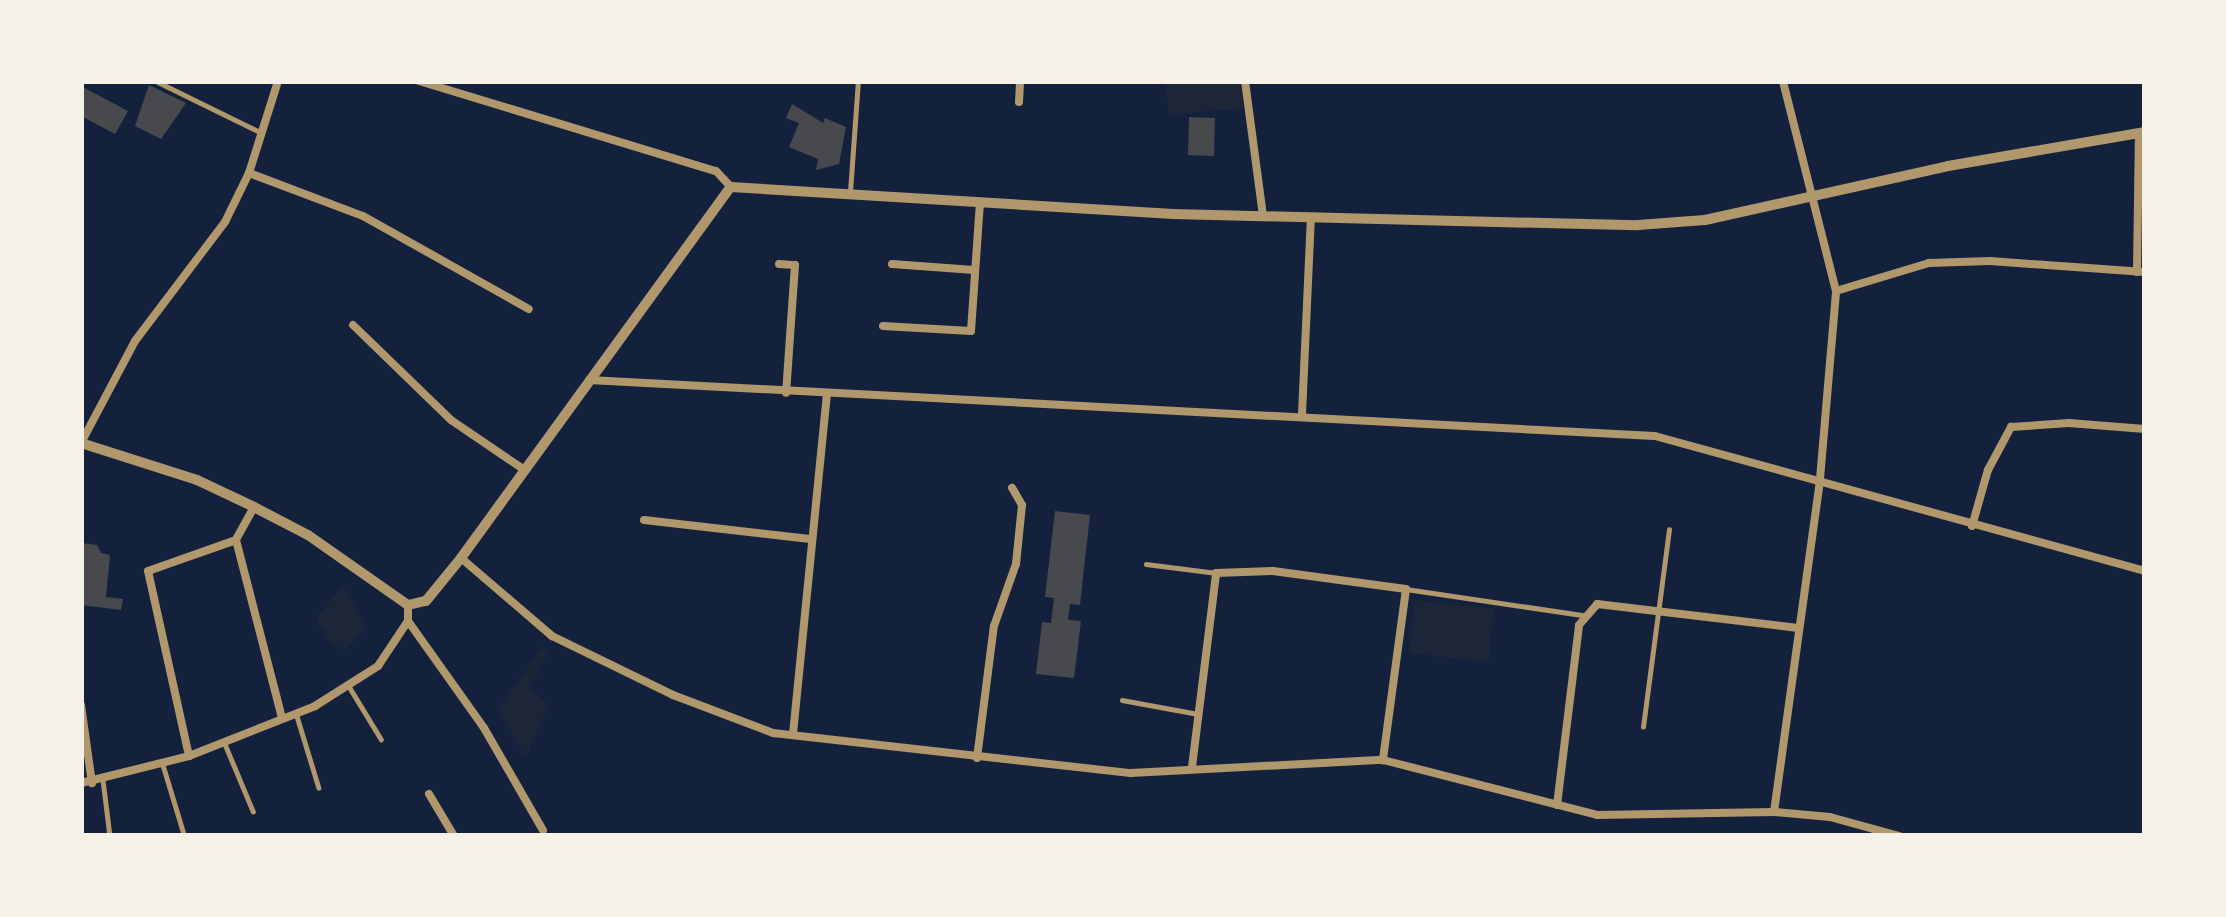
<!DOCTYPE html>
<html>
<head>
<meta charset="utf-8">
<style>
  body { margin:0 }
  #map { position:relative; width:2226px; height:917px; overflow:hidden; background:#14213d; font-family:Overpass,sans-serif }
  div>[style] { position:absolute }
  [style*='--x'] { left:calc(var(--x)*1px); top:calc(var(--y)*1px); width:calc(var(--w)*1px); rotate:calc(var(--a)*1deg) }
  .green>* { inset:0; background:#1d2539 }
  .building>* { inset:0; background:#48494c }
  .service>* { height:4.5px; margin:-2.25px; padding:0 2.25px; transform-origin:2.25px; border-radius:2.25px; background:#b1986c }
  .minor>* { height:8px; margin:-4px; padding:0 4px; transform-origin:4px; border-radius:4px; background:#b1986c }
  .tertiary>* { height:10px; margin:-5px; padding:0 5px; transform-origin:5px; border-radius:5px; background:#b1986c }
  span { translate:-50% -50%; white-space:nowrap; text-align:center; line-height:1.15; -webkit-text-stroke:10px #f6f1e7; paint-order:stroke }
  .frame { position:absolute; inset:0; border:84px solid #f6f1e7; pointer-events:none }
</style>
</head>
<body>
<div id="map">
  <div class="green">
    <i style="clip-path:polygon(1165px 81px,1240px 81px,1243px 109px,1169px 114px)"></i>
    <i style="clip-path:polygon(343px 585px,366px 628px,346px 649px,333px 646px,316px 619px)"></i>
    <i style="clip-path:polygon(1415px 600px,1494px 609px,1488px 662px,1409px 653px)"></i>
    <i style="clip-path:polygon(542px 647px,549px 651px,529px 688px,549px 704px,526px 757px,498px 710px)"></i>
  </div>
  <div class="building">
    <i style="clip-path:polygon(149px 85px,186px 103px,161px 139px,135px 126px)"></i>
    <i style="clip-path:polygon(81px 86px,128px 111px,115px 134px,81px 116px)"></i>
    <i style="clip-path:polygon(792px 104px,823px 123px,825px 118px,846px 127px,839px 164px,816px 170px,818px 159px,789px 147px,799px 123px,786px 118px)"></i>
    <i style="clip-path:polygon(1189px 117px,1215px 118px,1214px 156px,1188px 155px)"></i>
    <i style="clip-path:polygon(1055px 511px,1090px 515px,1080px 605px,1070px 604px,1068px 620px,1081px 621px,1074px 678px,1036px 674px,1042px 622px,1051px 623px,1054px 598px,1045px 597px)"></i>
    <i style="clip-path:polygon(81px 543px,97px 545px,101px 553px,110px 555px,106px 597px,123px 599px,121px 610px,81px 605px)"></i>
  </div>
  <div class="service">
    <i style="--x:158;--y:82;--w:114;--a:26.1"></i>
    <i style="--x:850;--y:192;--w:111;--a:-85.9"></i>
    <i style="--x:1146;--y:564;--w:71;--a:7.3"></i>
    <i style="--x:1406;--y:589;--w:179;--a:8.4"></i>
    <i style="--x:350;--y:688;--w:60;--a:58.7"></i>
    <i style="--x:1122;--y:700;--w:77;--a:10.4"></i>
    <i style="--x:296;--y:713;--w:78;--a:73"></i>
    <i style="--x:1643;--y:727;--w:199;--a:-82.5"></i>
    <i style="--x:225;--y:744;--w:73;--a:67.3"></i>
    <i style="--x:163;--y:765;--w:72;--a:73.1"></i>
    <i style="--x:103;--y:780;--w:56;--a:82.9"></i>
  </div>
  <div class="minor">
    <i style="--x:419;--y:81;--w:310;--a:16.9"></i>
    <i style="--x:716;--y:171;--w:22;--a:47"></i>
    <i style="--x:1245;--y:81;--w:136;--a:82.4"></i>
    <i style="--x:1019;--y:102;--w:21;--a:-87"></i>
    <i style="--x:249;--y:173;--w:122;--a:20.7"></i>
    <i style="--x:363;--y:216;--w:190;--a:29.3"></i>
    <i style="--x:779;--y:264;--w:16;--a:4"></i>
    <i style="--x:795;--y:265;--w:128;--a:94"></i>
    <i style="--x:892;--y:264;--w:82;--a:4.2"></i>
    <i style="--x:2137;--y:272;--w:139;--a:-89.2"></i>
    <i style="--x:1836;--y:291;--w:97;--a:-16.8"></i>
    <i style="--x:1929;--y:263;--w:61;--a:-1.9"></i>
    <i style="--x:1990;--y:261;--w:155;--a:4.1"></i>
    <i style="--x:353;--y:325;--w:136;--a:44.1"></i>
    <i style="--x:451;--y:420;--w:87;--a:34.2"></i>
    <i style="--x:883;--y:326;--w:88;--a:3.3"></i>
    <i style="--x:971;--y:331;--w:129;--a:-86"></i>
    <i style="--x:589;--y:380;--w:1067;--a:3.01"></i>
    <i style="--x:1655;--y:436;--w:508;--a:15.4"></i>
    <i style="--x:1302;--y:414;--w:196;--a:-87.4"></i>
    <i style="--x:81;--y:443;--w:115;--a:-62.1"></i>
    <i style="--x:135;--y:341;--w:149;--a:-52.9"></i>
    <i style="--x:225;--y:222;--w:55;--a:-63.9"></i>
    <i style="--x:249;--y:173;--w:96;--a:-72.5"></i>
    <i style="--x:254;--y:507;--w:38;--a:119"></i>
    <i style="--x:236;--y:540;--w:184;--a:75.5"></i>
    <i style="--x:644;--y:520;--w:167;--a:6.5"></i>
    <i style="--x:1972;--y:526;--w:58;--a:-74.1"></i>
    <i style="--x:1988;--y:470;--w:49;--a:-61.9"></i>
    <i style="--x:2011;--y:427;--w:58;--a:-3.9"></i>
    <i style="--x:2069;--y:423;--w:76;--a:4.5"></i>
    <i style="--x:461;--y:558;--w:120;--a:40.6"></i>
    <i style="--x:552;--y:636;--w:135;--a:26"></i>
    <i style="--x:673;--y:695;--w:107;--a:20.8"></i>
    <i style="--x:773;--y:733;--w:360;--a:6.4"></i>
    <i style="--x:1131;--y:773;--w:252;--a:-3"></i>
    <i style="--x:1383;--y:760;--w:221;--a:14.4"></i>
    <i style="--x:1597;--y:815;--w:177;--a:-1"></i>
    <i style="--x:1774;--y:812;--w:56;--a:5.1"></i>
    <i style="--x:1830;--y:817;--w:72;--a:15.4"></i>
    <i style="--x:408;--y:621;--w:131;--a:54.6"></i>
    <i style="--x:484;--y:728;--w:118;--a:60"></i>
    <i style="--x:81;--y:705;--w:79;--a:82"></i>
    <i style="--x:793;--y:734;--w:341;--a:-84.3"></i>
    <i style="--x:189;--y:756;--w:189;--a:-102.5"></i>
    <i style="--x:148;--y:571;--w:93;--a:-19.4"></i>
    <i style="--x:977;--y:758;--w:133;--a:-82.7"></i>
    <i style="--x:994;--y:626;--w:66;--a:-70.5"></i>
    <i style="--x:1016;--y:564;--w:59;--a:-84.2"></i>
    <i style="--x:1022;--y:505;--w:20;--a:-120"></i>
    <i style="--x:1192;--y:767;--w:195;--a:-82.9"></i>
    <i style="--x:1216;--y:573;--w:57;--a:-2"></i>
    <i style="--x:1273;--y:571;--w:134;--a:7.7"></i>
    <i style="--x:1406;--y:589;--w:173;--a:97.7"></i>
    <i style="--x:81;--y:783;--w:111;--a:-14"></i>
    <i style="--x:189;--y:756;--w:136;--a:-21.6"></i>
    <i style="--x:315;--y:706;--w:75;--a:-32.4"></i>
    <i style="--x:378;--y:666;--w:54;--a:-56.3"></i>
    <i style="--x:408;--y:621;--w:16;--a:-90"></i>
    <i style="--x:429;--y:794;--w:49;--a:59.2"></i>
    <i style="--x:1557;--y:805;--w:181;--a:-83"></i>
    <i style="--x:1579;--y:625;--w:28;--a:-49"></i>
    <i style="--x:1597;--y:604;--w:202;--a:6.8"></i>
    <i style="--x:1774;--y:812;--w:336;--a:-82.1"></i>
    <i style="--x:1820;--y:479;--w:189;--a:-85.1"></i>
    <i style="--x:1836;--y:291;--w:217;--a:-104.2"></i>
  </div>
  <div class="tertiary">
    <i style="--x:81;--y:443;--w:122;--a:17.7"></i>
    <i style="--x:197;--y:480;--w:63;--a:25.3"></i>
    <i style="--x:254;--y:507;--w:61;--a:27.4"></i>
    <i style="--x:308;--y:535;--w:122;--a:35"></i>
    <i style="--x:408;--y:605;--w:18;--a:-13"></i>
    <i style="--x:426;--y:601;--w:55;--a:-50.9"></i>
    <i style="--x:461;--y:558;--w:459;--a:-54"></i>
    <i style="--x:731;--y:187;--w:443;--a:3.5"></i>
    <i style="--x:1173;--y:214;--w:465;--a:1.4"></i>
    <i style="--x:1638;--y:225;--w:67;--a:-4.3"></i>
    <i style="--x:1705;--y:220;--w:249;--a:-12.5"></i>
    <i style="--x:1948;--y:166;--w:200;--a:-9.8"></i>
  </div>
  <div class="frame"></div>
</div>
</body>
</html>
